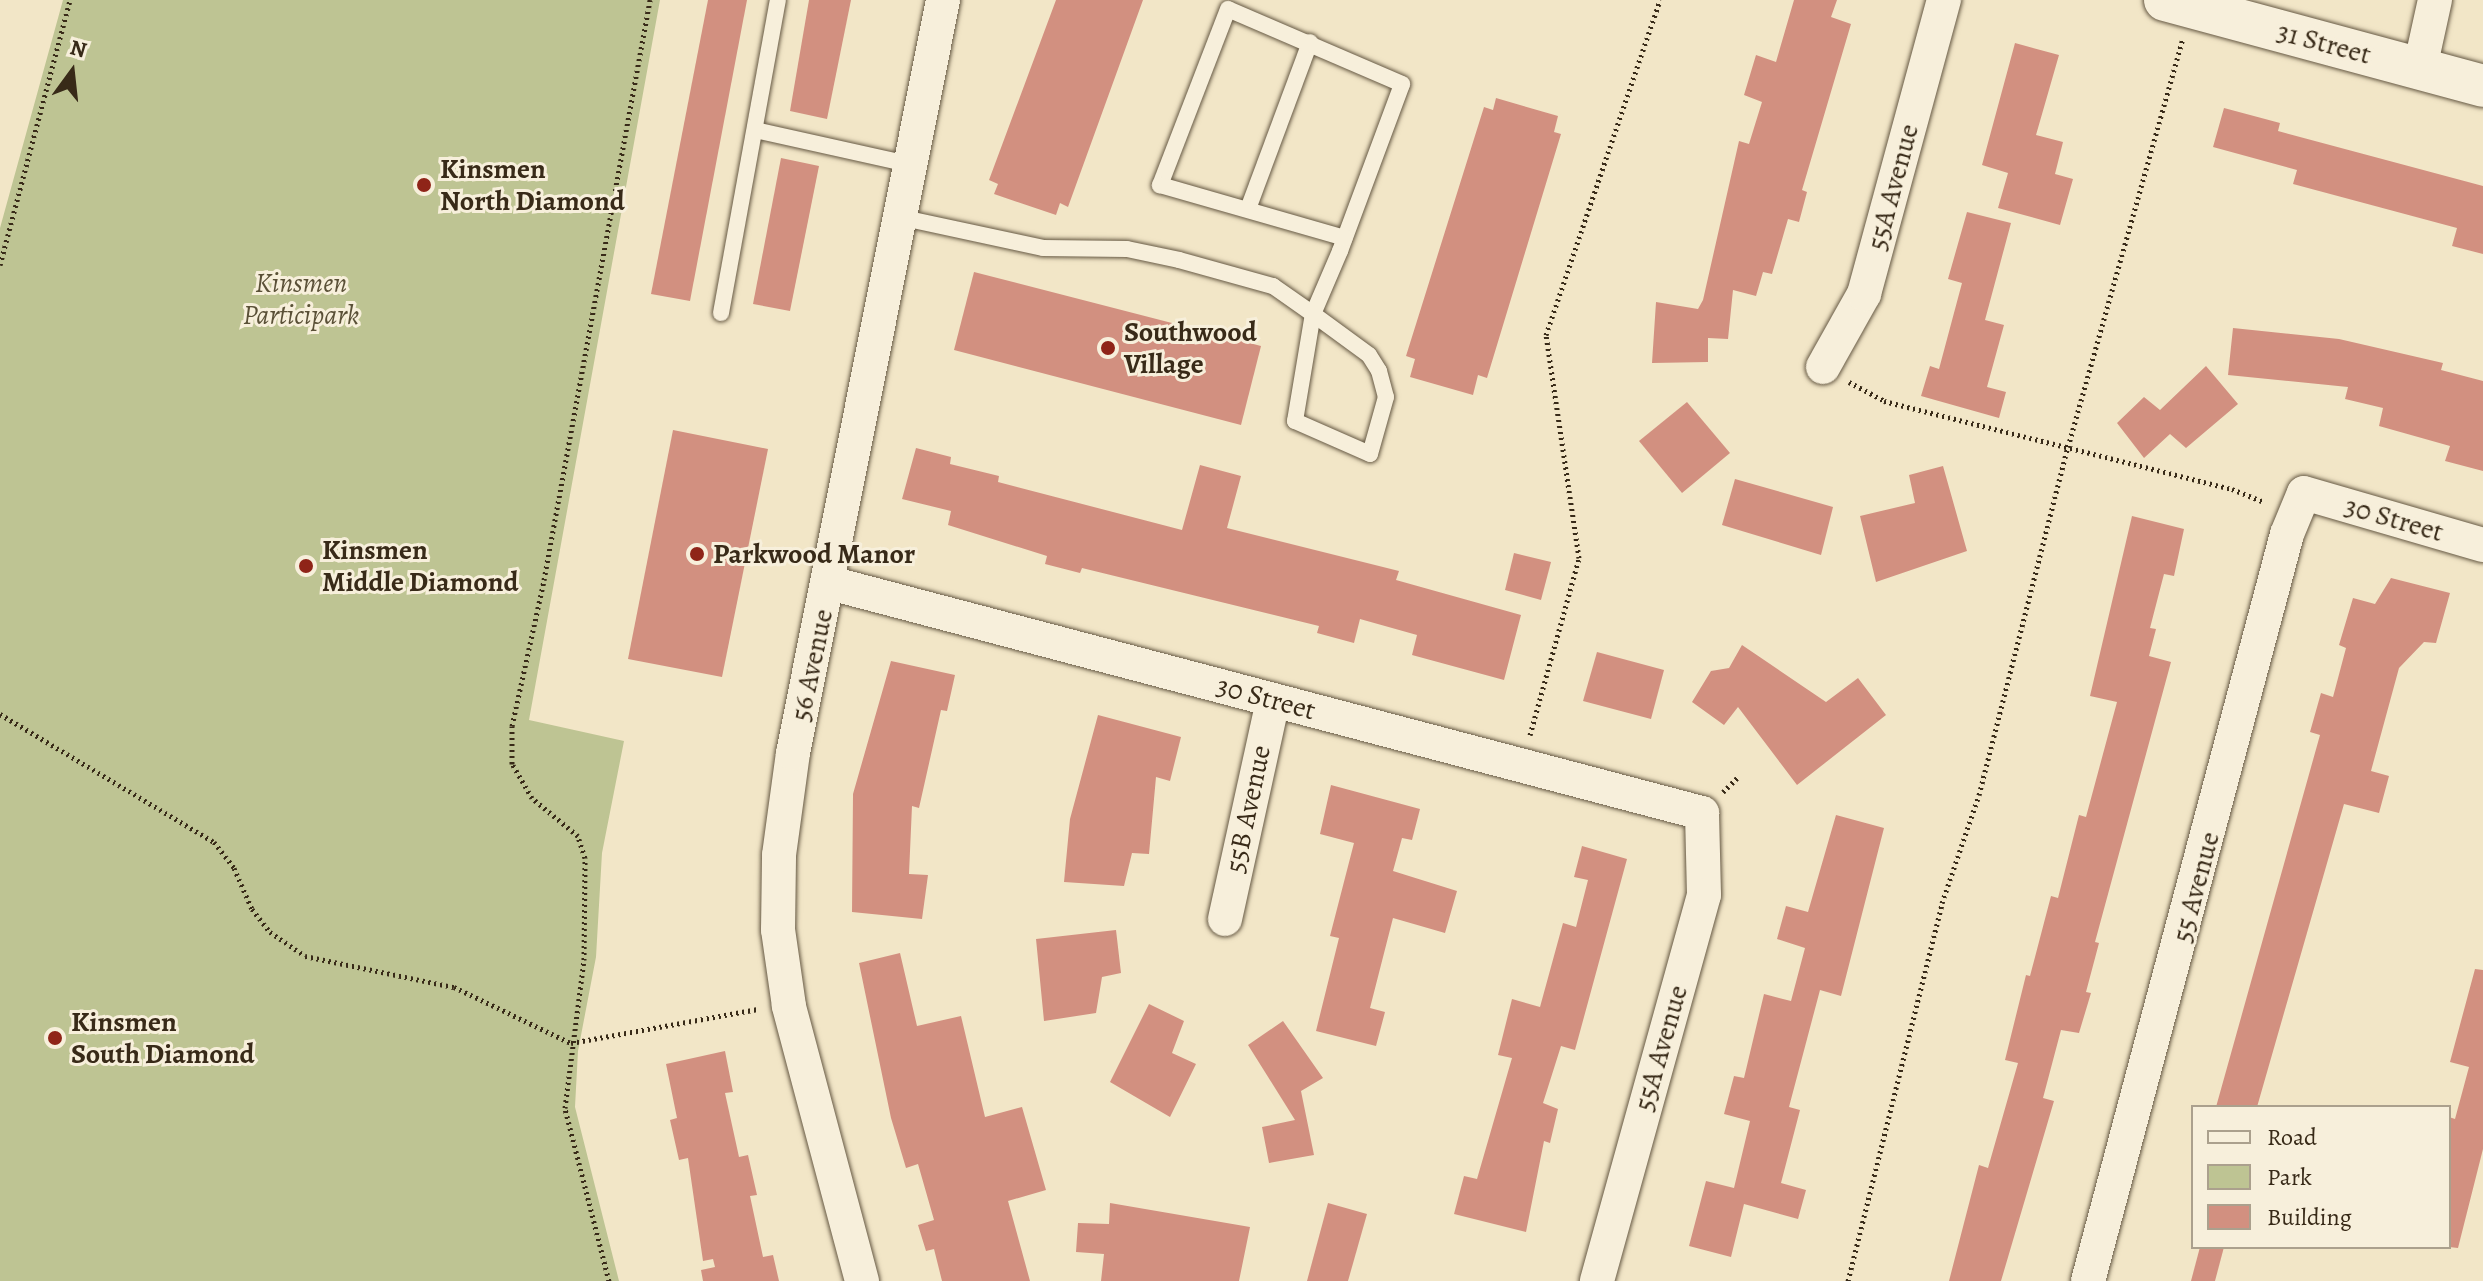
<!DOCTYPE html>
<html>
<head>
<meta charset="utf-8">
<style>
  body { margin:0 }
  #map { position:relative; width:2483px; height:1281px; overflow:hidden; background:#f2e6c7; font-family:Alegreya,serif }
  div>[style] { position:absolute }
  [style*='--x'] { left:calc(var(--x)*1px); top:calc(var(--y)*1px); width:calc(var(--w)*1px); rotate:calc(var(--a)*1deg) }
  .green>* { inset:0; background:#bec493 }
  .building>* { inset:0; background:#d29080 }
  .path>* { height:5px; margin-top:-2.5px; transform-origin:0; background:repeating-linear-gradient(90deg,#382a18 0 2px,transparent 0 6px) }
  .roads { filter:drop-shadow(0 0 2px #665944) drop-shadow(0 0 2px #665944) }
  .service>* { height:16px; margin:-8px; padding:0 8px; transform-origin:8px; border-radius:8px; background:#f7efdb }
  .minor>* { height:34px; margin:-17px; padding:0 17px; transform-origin:17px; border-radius:17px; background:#f7efdb }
  .tertiary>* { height:42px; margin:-21px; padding:0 21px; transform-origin:21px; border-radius:21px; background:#f7efdb }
  .dots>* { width:22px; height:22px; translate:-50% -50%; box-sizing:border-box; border:4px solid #f7efdb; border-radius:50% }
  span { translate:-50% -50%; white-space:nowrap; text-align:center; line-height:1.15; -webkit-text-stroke:6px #f7efdb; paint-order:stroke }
  .street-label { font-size:28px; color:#382a18 }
  .poi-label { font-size:28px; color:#382a18; font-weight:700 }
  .left { translate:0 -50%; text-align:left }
  .park-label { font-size:28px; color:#5a5037; font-style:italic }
  .legend { position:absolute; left:2191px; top:1105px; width:260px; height:144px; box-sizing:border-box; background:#f7efdb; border:2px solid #aba08d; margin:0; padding:10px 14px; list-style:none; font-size:24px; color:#382a18 }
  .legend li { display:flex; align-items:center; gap:16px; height:40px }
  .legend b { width:40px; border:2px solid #aba08d }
  .north { position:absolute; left:32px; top:32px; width:80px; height:80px; -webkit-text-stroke:6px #f7efdb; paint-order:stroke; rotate:15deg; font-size:22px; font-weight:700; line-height:32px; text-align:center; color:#382a18 }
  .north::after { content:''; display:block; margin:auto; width:28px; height:36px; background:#382a18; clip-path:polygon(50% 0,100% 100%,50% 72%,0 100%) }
</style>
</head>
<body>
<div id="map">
  <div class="green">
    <i style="clip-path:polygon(63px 0,660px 0,529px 720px,624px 741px,602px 853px,596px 957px,578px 1051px,575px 1107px,619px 1281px,0 1281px,0 228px)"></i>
  </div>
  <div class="building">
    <i style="clip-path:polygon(708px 0,747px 0,690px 301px,651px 294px)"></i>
    <i style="clip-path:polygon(809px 0,851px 0,827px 119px,790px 111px)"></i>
    <i style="clip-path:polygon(1056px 0,1143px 0,1068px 207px,1060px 203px,1056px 215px,994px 194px,998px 184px,989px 180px)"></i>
    <i style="clip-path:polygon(1794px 0,1837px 0,1831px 17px,1851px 24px,1802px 190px,1807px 192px,1799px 222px,1788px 219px,1772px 274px,1763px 272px,1756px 296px,1733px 290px,1728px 339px,1708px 338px,1708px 362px,1652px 363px,1656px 302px,1698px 309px,1703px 300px,1739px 141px,1749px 144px,1762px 102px,1744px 95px,1756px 55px,1776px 62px)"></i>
    <i style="clip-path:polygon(2015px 43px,2059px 55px,2036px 135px,2063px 142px,2055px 174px,2073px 179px,2060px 225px,1998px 208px,2008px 173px,1982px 165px)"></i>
    <i style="clip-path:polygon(1496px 98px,1558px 116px,1554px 132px,1561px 134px,1487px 378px,1478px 375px,1473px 395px,1410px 377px,1415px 359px,1406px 356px,1484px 107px,1493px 110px)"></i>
    <i style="clip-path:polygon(2224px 108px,2280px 123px,2278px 131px,2483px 186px,2483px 254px,2452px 246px,2457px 228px,2293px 184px,2297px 170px,2213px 147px)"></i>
    <i style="clip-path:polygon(781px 158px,819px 166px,790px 311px,753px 304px)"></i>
    <i style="clip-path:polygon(1967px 212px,2011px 223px,1985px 320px,2004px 325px,1987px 387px,2006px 392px,1999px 418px,1921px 396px,1930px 366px,1939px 369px,1962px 283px,1948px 279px)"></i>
    <i style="clip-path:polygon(974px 272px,1261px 346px,1241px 425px,954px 350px)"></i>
    <i style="clip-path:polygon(2233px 328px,2339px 339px,2443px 363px,2441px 370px,2483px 381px,2483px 471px,2445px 461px,2450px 446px,2379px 426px,2383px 408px,2345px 399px,2348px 387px,2228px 375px)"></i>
    <i style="clip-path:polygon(2206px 366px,2238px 404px,2186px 448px,2170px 434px,2144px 458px,2117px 423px,2144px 397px,2160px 410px)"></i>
    <i style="clip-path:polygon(1687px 402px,1730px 453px,1682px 493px,1639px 441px)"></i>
    <i style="clip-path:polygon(673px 430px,768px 449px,722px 677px,628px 659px)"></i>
    <i style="clip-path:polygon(916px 448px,951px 457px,950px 464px,999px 476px,998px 482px,1182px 530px,1200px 465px,1241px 476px,1227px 528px,1399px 571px,1396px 580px,1521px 615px,1504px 680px,1412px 655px,1417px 635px,1360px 619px,1354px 643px,1317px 633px,1319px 626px,1082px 568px,1080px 573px,1045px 564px,1047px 556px,948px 525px,951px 511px,902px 499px)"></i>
    <i style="clip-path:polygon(1943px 466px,1967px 551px,1876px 582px,1860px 516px,1915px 503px,1909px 475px)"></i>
    <i style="clip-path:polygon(1735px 479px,1833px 507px,1821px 555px,1722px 525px)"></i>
    <i style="clip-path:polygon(2132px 516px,2184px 529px,2174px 576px,2164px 574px,2150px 628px,2156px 629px,2149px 656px,2171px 662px,2095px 942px,2099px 943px,2086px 992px,2091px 993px,2079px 1033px,2061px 1030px,2043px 1098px,2054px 1101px,2001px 1281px,1949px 1281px,1979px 1165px,1988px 1168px,2018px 1063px,2005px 1060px,2026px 975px,2030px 976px,2051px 896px,2058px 898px,2079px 815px,2086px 817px,2117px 702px,2090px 696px)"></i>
    <i style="clip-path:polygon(1514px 553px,1551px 562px,1541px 600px,1505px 590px)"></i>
    <i style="clip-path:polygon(2391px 578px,2450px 593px,2436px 643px,2424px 642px,2399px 668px,2371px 771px,2389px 776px,2379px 813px,2344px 804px,2257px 1107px,2216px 1107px,2320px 735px,2310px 732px,2321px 693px,2333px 697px,2346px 648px,2339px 645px,2353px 598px,2375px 604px)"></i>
    <i style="clip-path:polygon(1742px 645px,1826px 702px,1858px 678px,1886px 715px,1797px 785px,1738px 707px,1724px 725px,1692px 702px,1711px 671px,1729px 668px)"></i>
    <i style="clip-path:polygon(1597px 652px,1664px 670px,1651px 719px,1583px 701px)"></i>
    <i style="clip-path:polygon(891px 661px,955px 675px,947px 711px,941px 710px,919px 808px,912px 806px,909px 874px,928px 875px,922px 919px,852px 912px,853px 794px)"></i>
    <i style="clip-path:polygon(1098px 715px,1181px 737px,1170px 781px,1156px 777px,1149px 854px,1132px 853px,1124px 886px,1064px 882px,1070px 819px)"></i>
    <i style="clip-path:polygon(1331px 785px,1420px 809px,1412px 840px,1402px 838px,1393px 871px,1457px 891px,1445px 933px,1393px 918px,1370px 1008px,1385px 1012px,1376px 1046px,1316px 1031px,1339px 938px,1330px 936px,1354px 843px,1320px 834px)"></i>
    <i style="clip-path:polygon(1836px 815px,1884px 828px,1841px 996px,1820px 990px,1789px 1107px,1800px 1110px,1781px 1183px,1806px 1190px,1798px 1219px,1744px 1204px,1731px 1257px,1689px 1246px,1706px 1181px,1734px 1188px,1750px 1121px,1724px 1114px,1734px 1076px,1744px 1078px,1764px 994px,1791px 1001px,1805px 948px,1777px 939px,1786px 906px,1808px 912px)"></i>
    <i style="clip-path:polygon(1582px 846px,1627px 859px,1575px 1050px,1561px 1046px,1543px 1103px,1558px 1109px,1550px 1143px,1544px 1141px,1526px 1232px,1454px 1214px,1464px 1176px,1477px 1179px,1512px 1058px,1498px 1055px,1512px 999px,1540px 1007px,1563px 923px,1576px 927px,1588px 880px,1574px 877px)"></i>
    <i style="clip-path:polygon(1116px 930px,1121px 973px,1102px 977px,1096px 1013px,1044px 1021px,1036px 939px)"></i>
    <i style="clip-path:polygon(900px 953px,917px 1026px,961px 1016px,985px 1117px,1022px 1107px,1046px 1190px,1008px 1201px,1030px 1281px,942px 1281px,934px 1249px,926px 1251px,918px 1225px,934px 1220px,918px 1164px,906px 1168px,891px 1118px,859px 963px)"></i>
    <i style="clip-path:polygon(2475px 969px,2483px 970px,2483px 1149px,2458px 1248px,2449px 1247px,2449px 1117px,2455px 1119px,2469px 1067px,2450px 1062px)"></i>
    <i style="clip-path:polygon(1149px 1004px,1184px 1021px,1172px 1053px,1196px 1064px,1170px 1117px,1110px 1082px)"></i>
    <i style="clip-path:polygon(1283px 1021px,1323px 1078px,1301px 1091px,1314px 1155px,1269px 1163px,1262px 1127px,1295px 1120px,1248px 1045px)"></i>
    <i style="clip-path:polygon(725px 1051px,733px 1092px,725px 1093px,739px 1157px,748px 1155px,757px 1195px,750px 1196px,763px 1257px,773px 1255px,779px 1281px,703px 1281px,701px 1270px,715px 1267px,713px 1259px,703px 1261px,688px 1158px,679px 1160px,670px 1120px,677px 1118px,666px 1064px)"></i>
    <i style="clip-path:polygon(1110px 1203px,1250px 1227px,1239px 1281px,1101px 1281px,1104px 1254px,1076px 1252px,1078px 1223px,1109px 1224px)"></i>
    <i style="clip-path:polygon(1328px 1203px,1367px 1214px,1348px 1281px,1307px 1281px)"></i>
    <i style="clip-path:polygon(2200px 1247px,2224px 1247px,2215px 1281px,2191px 1281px)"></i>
  </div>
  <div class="path">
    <i style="--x:0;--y:265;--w:274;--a:-75.2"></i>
    <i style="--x:1849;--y:382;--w:40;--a:28"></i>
    <i style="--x:1884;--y:401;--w:359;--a:14.2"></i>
    <i style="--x:2232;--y:489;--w:35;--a:22"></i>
    <i style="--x:0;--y:714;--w:249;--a:30.9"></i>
    <i style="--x:214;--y:842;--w:33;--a:52"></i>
    <i style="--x:234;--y:868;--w:45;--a:66.3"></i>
    <i style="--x:252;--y:909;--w:29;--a:52"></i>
    <i style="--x:270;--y:932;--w:42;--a:34.4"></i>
    <i style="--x:305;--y:956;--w:152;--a:11.8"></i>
    <i style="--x:454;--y:987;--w:130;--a:25.6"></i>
    <i style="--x:571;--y:1043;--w:190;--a:-10.3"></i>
    <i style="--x:1530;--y:735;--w:184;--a:-74.5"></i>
    <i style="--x:1579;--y:558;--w:225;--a:-98.4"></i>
    <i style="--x:1546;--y:335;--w:354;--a:-71.2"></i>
    <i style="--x:1723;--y:792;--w:20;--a:-45"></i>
    <i style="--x:609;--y:1281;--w:179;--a:-104.3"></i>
    <i style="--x:565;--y:1108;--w:149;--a:-82.7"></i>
    <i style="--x:584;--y:960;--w:102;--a:-89.4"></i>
    <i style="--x:585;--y:858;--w:23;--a:-108"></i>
    <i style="--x:578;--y:836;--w:60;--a:-140.4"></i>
    <i style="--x:532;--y:798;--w:39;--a:-120"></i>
    <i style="--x:512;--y:764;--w:38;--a:-90"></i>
    <i style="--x:512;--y:726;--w:149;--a:-77.6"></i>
    <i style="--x:544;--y:580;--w:590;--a:-79.64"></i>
    <i style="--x:1848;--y:1281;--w:390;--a:-76"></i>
    <i style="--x:1942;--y:903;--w:114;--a:-71.1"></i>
    <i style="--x:1979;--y:795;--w:359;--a:-75.7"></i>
    <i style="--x:2068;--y:447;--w:424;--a:-74.3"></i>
  </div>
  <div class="roads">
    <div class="service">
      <i style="--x:755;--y:130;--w:157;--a:12.5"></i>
      <i style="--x:1248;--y:209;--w:178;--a:-69.6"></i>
      <i style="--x:899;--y:217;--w:147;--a:12.1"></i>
      <i style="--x:1043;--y:248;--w:84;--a:0.7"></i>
      <i style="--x:1127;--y:249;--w:53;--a:11.9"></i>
      <i style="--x:1179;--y:260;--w:98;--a:15.5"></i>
      <i style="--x:1273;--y:286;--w:49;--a:35"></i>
      <i style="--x:1313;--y:314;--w:69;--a:-66.8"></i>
      <i style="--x:1340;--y:251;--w:178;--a:-69.6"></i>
      <i style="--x:1402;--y:84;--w:189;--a:-156.7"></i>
      <i style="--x:1228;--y:9;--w:189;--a:111.1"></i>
      <i style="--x:1160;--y:185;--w:192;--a:16"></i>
      <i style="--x:721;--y:313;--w:318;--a:-79.7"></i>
      <i style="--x:1313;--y:314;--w:69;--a:36.2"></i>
      <i style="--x:1369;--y:355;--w:19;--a:58"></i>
      <i style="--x:1379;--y:371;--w:27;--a:75"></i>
      <i style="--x:1386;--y:397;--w:59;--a:105.7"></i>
      <i style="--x:1370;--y:454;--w:82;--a:-156.3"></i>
      <i style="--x:1295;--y:421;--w:109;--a:-80.5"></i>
    </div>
    <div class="minor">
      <i style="--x:2420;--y:68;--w:70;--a:-77.6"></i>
      <i style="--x:1823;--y:367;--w:84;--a:-60.7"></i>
      <i style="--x:1864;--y:294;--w:305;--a:-74.8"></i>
      <i style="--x:830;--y:583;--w:902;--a:14.78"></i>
      <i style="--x:1702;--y:813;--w:82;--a:88.6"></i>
      <i style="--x:1704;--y:895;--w:401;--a:105.5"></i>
      <i style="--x:1225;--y:919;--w:224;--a:-77.6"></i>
      <i style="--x:862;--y:1281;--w:285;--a:-104.9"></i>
      <i style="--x:789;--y:1006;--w:77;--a:-98.2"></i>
      <i style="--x:778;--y:930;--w:75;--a:-89.2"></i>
      <i style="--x:779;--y:855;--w:103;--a:-82.2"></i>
      <i style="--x:793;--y:753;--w:768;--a:-78.73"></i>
      <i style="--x:2088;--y:1281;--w:773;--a:-75.08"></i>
      <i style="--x:2287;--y:534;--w:44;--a:-67.5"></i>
      <i style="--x:2304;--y:493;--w:186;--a:16.2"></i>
    </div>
    <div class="tertiary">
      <i style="--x:2165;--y:0;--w:329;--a:15.1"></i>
    </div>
  </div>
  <div class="dots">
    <i style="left:424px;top:185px;background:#8f2418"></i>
    <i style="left:1108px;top:348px;background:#8f2418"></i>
    <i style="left:697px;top:554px;background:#8f2418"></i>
    <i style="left:306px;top:566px;background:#8f2418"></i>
    <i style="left:55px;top:1038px;background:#8f2418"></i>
  </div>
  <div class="street-label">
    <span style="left:2324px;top:43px;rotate:15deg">31 Street</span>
    <span style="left:1893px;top:187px;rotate:-75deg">55A Avenue</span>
    <span style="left:2394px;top:519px;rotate:16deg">30 Street</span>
    <span style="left:812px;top:665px;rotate:-78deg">56 Avenue</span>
    <span style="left:1266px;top:698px;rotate:15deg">30 Street</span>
    <span style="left:1248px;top:809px;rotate:-78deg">55B Avenue</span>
    <span style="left:2196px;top:887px;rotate:-75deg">55 Avenue</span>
    <span style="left:1661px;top:1048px;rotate:-74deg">55A Avenue</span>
  </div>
  <div class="poi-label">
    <span class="left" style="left:440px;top:185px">Kinsmen<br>North Diamond</span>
    <span class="left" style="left:1124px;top:348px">Southwood<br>Village</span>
    <span class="left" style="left:322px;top:566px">Kinsmen<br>Middle Diamond</span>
    <span class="left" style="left:713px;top:554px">Parkwood Manor</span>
    <span class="left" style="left:71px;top:1038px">Kinsmen<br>South Diamond</span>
  </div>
  <div class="park-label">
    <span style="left:301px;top:299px">Kinsmen<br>Participark</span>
  </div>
  <ul class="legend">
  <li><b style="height:10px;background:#f7efdb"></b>Road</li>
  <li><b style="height:22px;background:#bec493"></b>Park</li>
  <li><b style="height:22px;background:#d29080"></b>Building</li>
  </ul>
  <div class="north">N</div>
</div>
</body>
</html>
